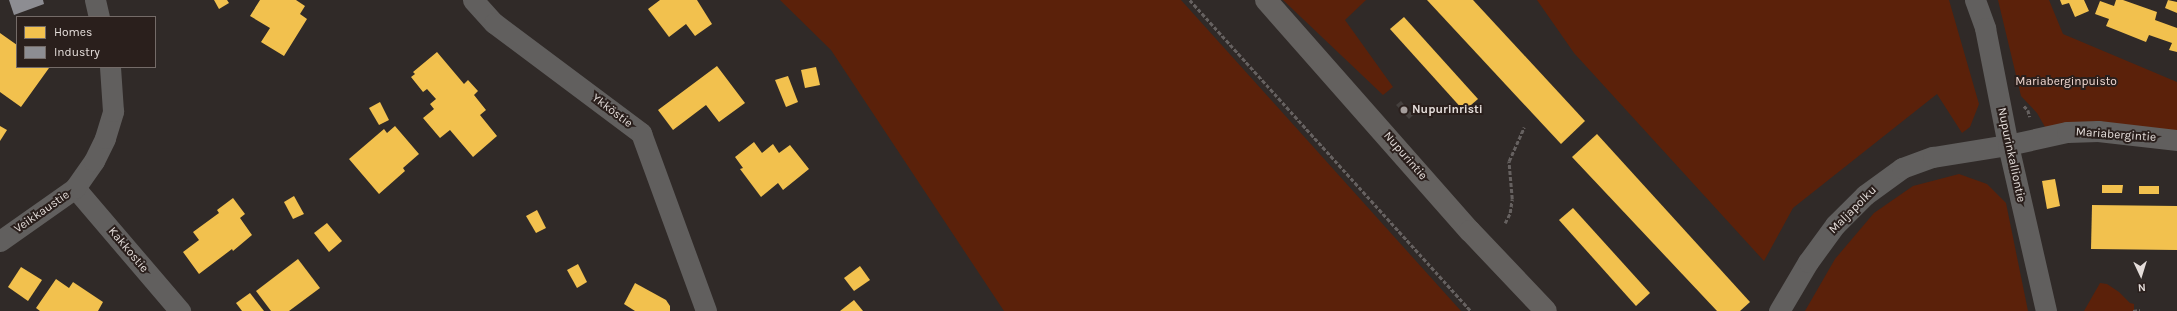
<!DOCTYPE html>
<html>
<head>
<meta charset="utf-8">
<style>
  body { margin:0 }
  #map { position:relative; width:2177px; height:311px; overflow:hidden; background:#302a28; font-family:Karla,sans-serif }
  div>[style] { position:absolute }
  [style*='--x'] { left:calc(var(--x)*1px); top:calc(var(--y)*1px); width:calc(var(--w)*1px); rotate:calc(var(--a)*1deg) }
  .green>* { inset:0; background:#5b210a }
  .homes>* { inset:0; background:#f2c14e }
  .industry>* { inset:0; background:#8d8d92 }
  .building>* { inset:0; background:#45403e }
  .path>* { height:2.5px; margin-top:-1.25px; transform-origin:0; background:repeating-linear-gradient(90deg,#666160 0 4px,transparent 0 6px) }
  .minor>* { height:21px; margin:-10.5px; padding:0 10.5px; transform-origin:10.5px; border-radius:10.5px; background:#615f5e }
  .secondary>* { height:22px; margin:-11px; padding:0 11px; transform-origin:11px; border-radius:11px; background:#64615f }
  .dots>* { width:11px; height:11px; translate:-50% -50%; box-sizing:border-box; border:2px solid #2a1f1c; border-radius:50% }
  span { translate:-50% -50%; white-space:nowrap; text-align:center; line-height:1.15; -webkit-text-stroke:4px #2a1f1c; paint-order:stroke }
  .park-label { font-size:12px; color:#f1d9d1 }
  .poi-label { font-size:12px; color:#e4ddda; font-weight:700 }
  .left { translate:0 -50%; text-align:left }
  .street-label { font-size:12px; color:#e4ddda }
  .legend { position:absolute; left:16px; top:16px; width:140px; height:52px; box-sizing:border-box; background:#2a1f1c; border:1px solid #746b68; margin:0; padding:5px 7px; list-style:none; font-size:12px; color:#e4ddda }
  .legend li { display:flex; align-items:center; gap:8px; height:20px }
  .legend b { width:20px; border:1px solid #746b68 }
  .north { position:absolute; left:2121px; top:255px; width:40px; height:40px; -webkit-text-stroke:3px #2a1f1c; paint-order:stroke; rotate:176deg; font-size:11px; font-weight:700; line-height:16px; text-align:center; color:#e4ddda }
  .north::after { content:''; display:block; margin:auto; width:14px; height:18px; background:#e4ddda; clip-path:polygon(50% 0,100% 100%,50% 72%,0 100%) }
</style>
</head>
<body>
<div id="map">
  <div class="green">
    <i style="clip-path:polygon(780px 0,1181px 0,1461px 311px,1004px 311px,831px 50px)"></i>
    <i style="clip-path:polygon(1283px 0,1366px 0,1345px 20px,1393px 87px,1383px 95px)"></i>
    <i style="clip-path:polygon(1537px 0,1949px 0,1979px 104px,1970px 127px,1962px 133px,1937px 94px,1793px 208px,1764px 261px,1574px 53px)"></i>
    <i style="clip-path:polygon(1998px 0,2049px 0,2063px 34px,2177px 82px,2177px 131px,2045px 127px,2037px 113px,2021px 96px)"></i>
    <i style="clip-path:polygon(1959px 174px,1987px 184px,2006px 203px,2028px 311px,1805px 311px,1835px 259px,1874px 213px,1913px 186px)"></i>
    <i style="clip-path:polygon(2100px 283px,2107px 284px,2119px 292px,2130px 303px,2134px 304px,2134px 311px,2084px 311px)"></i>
  </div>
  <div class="homes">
    <i style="clip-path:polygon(214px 0,227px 0,229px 3px,219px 9px)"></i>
    <i style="clip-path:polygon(260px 0,296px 0,305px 6px,300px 14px,307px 19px,284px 56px,261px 42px,270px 28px,250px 16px)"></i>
    <i style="clip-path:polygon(660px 0,697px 0,712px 24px,695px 36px,686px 24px,669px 37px,648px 9px)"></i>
    <i style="clip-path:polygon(1427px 0,1473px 0,1585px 121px,1561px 144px)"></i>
    <i style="clip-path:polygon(2060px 0,2084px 0,2089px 11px,2075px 17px,2069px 3px,2062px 5px)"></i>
    <i style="clip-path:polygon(2116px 0,2123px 0,2157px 12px,2155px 20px,2177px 28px,2177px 52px,2169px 50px,2172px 43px,2149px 35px,2146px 42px,2106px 26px,2109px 19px,2095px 14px,2100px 1px,2114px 6px)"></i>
    <i style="clip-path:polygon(2168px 0,2177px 2px,2177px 13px,2165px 8px)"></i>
    <i style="clip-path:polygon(1404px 17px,1478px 99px,1464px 111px,1390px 29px)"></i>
    <i style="clip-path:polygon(0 33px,17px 45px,17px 67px,49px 68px,21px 107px,0 92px)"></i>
    <i style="clip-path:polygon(437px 52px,464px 84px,468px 80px,478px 91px,474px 95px,486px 110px,480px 115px,497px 136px,473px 157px,450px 130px,440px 138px,423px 118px,434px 109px,430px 104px,436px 99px,427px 89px,423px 92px,411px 77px,415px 74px,413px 72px)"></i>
    <i style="clip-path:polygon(717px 66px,745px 103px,719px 122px,706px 105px,673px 130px,658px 110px)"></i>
    <i style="clip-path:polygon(816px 67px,820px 85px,805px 88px,801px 70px)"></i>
    <i style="clip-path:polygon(788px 76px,798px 102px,786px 107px,775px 80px)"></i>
    <i style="clip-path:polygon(380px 102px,389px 120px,379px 125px,369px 108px)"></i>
    <i style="clip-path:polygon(0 126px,7px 130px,0 141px)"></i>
    <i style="clip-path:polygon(395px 126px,419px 154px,403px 168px,405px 171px,379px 194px,349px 159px,384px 129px,387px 133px)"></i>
    <i style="clip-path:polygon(1597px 134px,1750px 302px,1740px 311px,1717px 311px,1572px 157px)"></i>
    <i style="clip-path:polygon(754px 142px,762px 153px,773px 144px,779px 153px,790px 145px,809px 169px,783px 190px,778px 183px,761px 197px,740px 169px,743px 168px,735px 157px)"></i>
    <i style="clip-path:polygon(2055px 179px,2060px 206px,2047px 209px,2042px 181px)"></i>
    <i style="clip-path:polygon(2102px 185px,2123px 185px,2122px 193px,2102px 193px)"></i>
    <i style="clip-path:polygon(2139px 186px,2159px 186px,2159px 194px,2139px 194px)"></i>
    <i style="clip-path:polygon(294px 196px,304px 214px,293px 219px,284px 202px)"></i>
    <i style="clip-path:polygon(233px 198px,245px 214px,240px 218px,252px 235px,233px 251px,232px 249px,199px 274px,183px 252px,199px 240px,193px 232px,219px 213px,217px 210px)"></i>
    <i style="clip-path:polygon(2092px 205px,2177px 206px,2177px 250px,2091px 249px)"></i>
    <i style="clip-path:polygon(1573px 208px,1650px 293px,1636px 306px,1559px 220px)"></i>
    <i style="clip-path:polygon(537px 210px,546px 228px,536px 233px,526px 216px)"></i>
    <i style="clip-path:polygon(327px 223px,342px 241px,329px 252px,314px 233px)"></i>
    <i style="clip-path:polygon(298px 259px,320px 288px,289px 311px,271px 311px,256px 291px)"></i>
    <i style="clip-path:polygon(578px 264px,587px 282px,577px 288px,567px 270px)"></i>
    <i style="clip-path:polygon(860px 266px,870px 280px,854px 291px,844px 278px)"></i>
    <i style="clip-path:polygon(21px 267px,42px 280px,28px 301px,8px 287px)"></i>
    <i style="clip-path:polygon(56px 279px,69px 288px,73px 282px,103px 302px,98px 311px,40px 311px,36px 308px)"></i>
    <i style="clip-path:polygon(635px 283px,666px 300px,670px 306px,670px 311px,635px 311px,624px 304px)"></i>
    <i style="clip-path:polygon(250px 293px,264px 311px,242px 311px,236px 303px)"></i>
    <i style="clip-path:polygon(854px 300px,863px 311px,840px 311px)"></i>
  </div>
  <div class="industry">
    <i style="clip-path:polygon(9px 0,43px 0,44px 4px,14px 15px)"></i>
  </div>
  <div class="building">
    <i style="clip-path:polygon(1401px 101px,1413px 115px,1409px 119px,1396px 105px)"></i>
  </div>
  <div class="path">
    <i style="--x:1190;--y:0;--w:419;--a:47.9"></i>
    <i style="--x:2024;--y:106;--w:6;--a:45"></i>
    <i style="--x:2028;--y:110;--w:7;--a:74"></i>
    <i style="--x:1505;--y:223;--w:11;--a:-63"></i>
    <i style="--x:1510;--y:213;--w:14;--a:-82"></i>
    <i style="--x:1512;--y:199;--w:38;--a:-95"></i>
    <i style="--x:1509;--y:161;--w:37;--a:-66"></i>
    <i style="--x:2133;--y:311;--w:7;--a:-8"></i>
  </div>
  <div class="minor">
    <i style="--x:95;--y:0;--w:17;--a:77"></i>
    <i style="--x:473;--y:0;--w:31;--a:48"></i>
    <i style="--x:494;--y:23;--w:184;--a:36.8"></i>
    <i style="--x:641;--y:133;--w:189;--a:69.9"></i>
    <i style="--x:1975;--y:0;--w:30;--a:70"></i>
    <i style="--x:1985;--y:28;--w:119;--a:78.9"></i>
    <i style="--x:2008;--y:145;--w:170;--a:77.1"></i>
    <i style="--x:75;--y:188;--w:162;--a:49.5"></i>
    <i style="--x:0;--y:241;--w:92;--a:-35.2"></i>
    <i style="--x:75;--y:188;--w:33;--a:-55"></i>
    <i style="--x:94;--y:161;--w:25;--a:-64"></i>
    <i style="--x:105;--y:138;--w:28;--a:-73"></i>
    <i style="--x:113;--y:111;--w:44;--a:-93.9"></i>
    <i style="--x:1779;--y:311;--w:57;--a:-59.4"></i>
    <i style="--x:1808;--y:262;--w:46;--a:-53.9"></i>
    <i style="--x:1835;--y:225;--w:42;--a:-45"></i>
    <i style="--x:1865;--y:195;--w:46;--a:-36.1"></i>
    <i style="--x:1902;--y:168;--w:33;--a:-20"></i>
    <i style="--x:1933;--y:157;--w:76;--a:-9.1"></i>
    <i style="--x:2008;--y:145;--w:60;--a:-12.4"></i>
    <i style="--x:2067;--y:132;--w:31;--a:-2"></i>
    <i style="--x:2098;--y:131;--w:80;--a:6.5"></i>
  </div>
  <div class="secondary">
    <i style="--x:1266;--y:0;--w:308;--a:48.6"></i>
    <i style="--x:1470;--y:231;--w:110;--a:46.5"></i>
  </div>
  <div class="dots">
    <i style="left:1404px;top:110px;background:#a59e9c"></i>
  </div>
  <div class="park-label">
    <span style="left:2066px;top:82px">Mariaberginpuisto</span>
  </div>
  <div class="poi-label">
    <span class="left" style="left:1412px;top:110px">Nupurinristi</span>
  </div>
  <div class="street-label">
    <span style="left:612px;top:111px;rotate:37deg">Ykköstie</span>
    <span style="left:2116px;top:135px;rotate:4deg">Mariabergintie</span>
    <span style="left:2011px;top:155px;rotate:78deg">Nupurinkalliontie</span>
    <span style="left:1405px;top:156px;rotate:49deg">Nupurintie</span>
    <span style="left:1853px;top:210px;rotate:-45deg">Maljapolku</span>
    <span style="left:42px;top:212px;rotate:-35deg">Veikkaustie</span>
    <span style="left:128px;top:250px;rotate:50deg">Kakkostie</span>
  </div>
  <ul class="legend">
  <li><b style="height:11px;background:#f2c14e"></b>Homes</li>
  <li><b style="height:11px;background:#8d8d92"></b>Industry</li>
  </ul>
  <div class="north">N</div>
</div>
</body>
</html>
